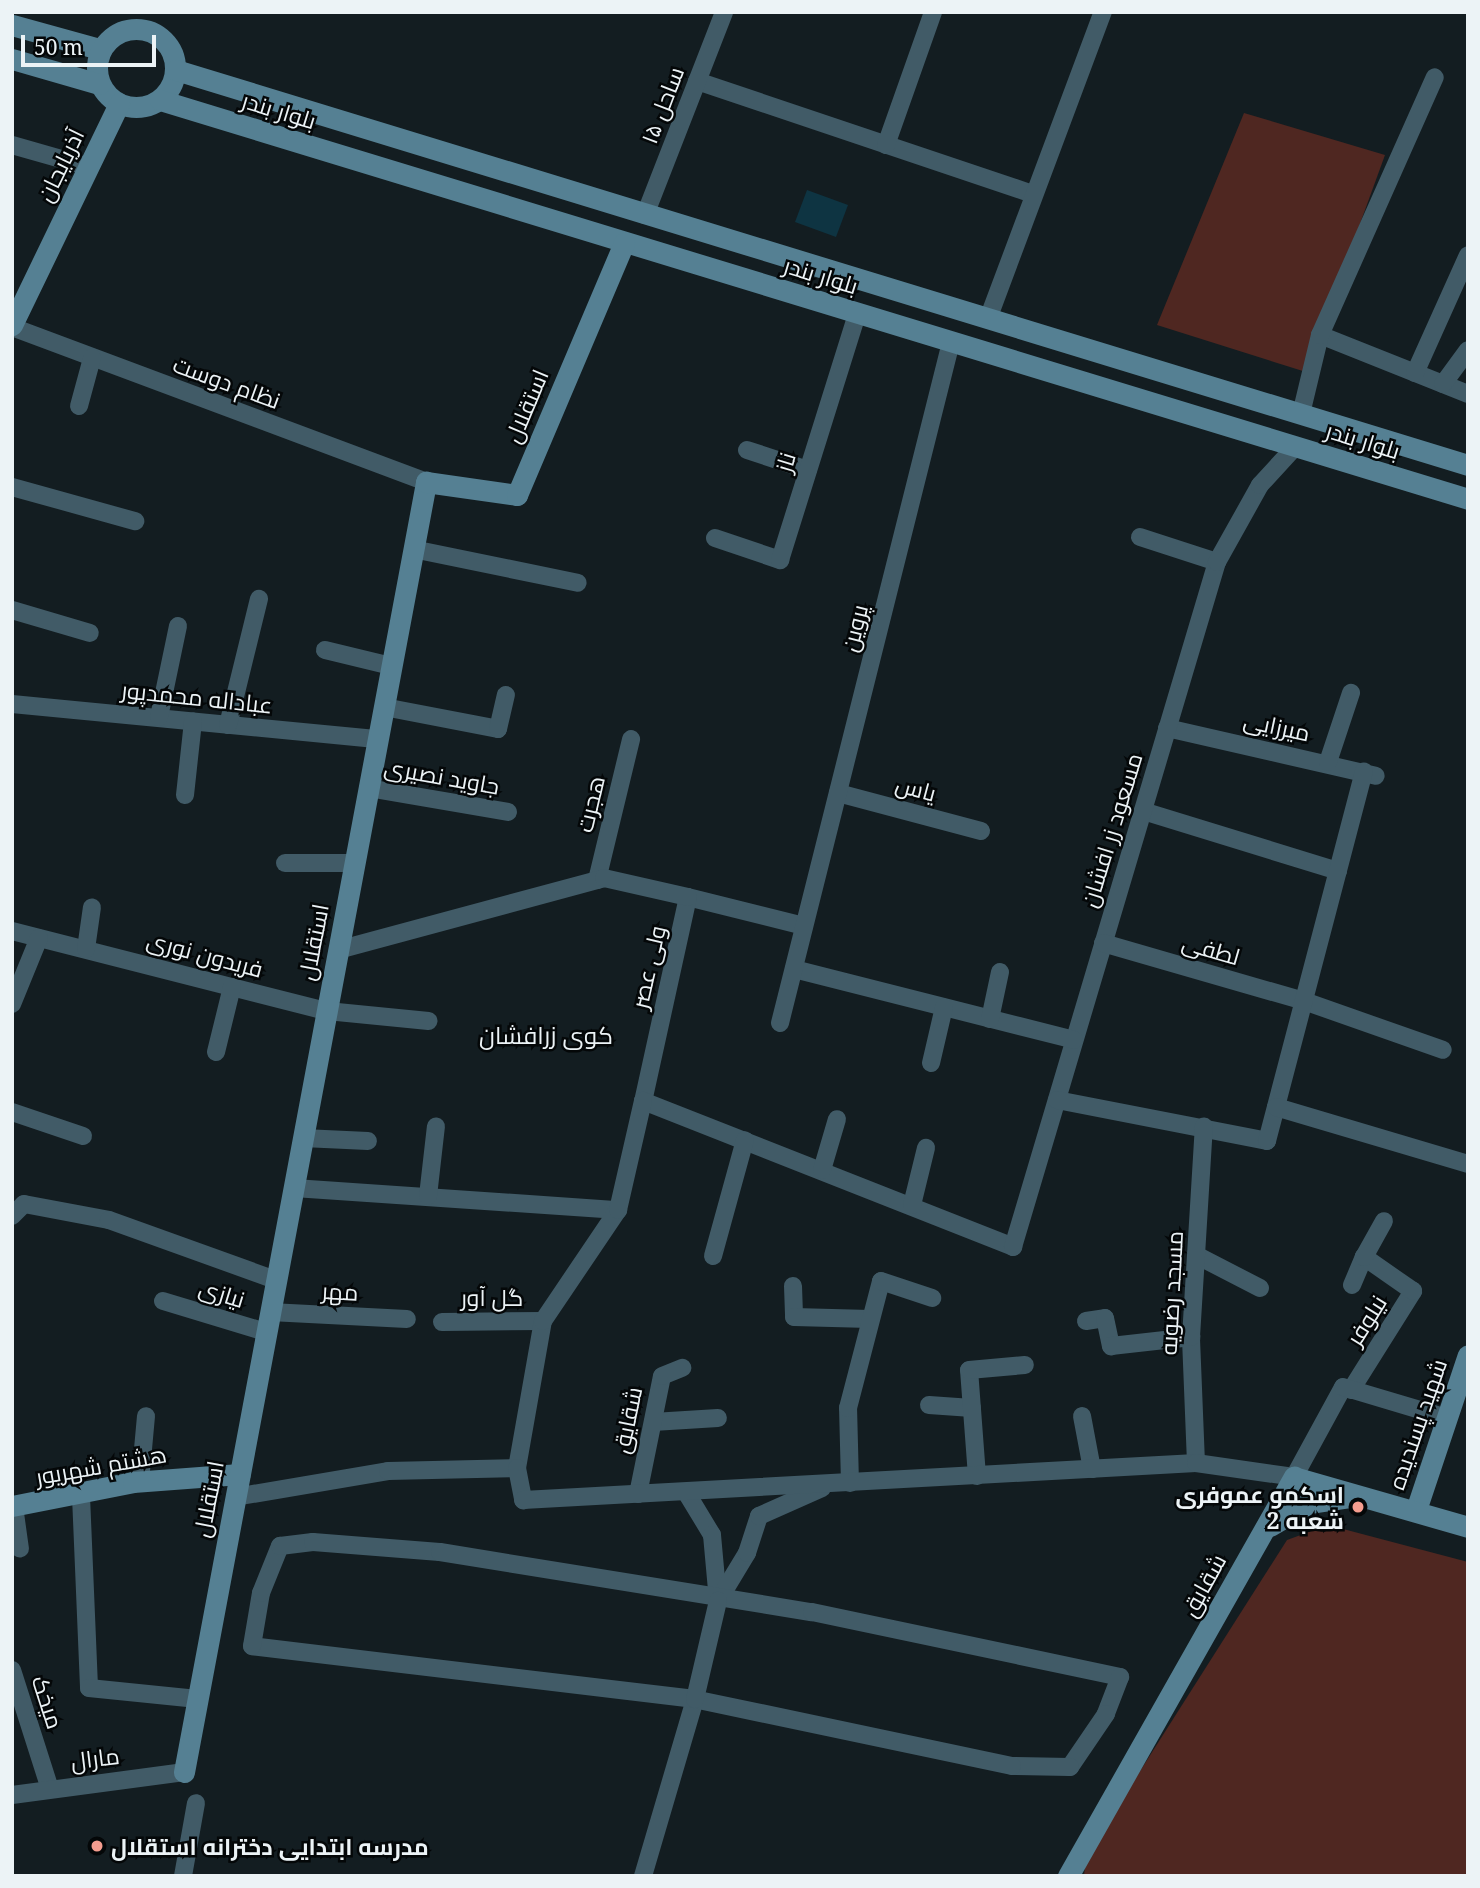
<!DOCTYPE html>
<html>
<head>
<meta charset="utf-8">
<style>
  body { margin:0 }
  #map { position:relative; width:1480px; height:1888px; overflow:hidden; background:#131d21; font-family:"Noto Serif",Cairo,serif }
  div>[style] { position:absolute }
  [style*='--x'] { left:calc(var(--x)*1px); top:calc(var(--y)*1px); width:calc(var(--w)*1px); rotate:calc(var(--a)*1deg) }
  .green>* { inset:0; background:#4f2721 }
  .building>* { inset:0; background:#0e3442 }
  .street>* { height:18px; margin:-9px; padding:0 9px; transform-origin:9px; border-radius:9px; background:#415b67 }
  .secondary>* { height:21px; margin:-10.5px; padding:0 10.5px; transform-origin:10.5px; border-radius:10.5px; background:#558093 }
  .secondary>.ring { margin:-10.5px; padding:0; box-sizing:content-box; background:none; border:21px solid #558093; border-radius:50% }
  .dots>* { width:19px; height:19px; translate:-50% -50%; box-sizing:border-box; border:4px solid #040708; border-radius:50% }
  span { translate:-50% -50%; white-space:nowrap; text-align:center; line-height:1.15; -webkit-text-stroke:5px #040708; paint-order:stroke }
  .street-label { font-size:23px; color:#ecf3f6 }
  .poi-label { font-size:23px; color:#ecf3f6; font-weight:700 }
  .right { translate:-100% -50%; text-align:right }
  .left { translate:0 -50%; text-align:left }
  .neighbourhood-label { font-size:24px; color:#ecf3f6 }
  .frame { position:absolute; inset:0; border:14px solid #ecf3f6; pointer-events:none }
  .scale { position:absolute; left:21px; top:35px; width:135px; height:32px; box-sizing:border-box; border:4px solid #ecf3f6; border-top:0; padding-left:9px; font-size:21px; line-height:24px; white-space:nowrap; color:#ecf3f6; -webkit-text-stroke:5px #040708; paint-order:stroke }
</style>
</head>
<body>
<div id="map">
  <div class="green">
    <i style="clip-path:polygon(1244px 113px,1385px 155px,1306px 372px,1157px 325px)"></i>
    <i style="clip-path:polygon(1328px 1525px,1468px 1562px,1468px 1876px,1084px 1876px,1086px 1856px,1287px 1540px)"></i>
  </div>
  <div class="building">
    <i style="clip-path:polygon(807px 190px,848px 205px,836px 237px,795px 222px)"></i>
  </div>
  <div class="street">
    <i style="--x:697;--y:81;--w:354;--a:18.6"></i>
    <i style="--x:12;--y:145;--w:80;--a:15.9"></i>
    <i style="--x:886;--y:145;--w:141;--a:-70.5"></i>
    <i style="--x:645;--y:215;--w:218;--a:-68.7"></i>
    <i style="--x:988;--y:319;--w:328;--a:-69.5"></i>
    <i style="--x:12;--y:327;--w:442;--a:20.5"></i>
    <i style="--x:1320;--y:335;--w:159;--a:21.7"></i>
    <i style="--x:1415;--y:373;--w:129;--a:-65.8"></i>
    <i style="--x:1443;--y:384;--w:42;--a:-53.7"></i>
    <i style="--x:79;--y:406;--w:50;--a:-74.8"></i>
    <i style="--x:1301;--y:414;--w:81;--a:-76.5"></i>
    <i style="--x:1320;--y:335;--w:282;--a:-66"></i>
    <i style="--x:747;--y:450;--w:64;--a:18.2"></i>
    <i style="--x:12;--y:487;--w:128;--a:15.5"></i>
    <i style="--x:1140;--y:537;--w:81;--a:18"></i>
    <i style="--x:715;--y:538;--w:69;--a:18.7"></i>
    <i style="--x:780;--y:560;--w:258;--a:-72.6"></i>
    <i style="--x:413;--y:549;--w:168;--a:11.6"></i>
    <i style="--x:12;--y:610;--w:81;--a:16.4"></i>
    <i style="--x:325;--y:650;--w:68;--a:13.6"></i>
    <i style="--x:12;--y:704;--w:368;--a:5.5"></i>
    <i style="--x:384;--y:707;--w:116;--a:10.9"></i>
    <i style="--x:498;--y:729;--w:35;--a:-77"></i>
    <i style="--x:159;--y:717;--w:93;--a:-78.2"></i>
    <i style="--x:228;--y:725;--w:130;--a:-76.2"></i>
    <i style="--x:1167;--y:728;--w:214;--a:12.9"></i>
    <i style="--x:1328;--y:762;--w:73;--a:-71.6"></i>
    <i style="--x:368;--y:788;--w:142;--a:9.7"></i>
    <i style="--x:838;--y:793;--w:148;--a:14.9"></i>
    <i style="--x:185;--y:795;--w:74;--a:-83.8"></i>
    <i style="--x:1143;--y:811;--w:204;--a:17.1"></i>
    <i style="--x:285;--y:863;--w:69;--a:0"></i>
    <i style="--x:597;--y:880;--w:145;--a:-76.4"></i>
    <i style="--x:804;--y:926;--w:120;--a:-166"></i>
    <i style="--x:688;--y:897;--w:209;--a:102.4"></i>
    <i style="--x:643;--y:1101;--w:398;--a:21.5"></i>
    <i style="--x:1013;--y:1247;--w:715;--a:-73.42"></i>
    <i style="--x:1217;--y:562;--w:88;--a:-60.8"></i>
    <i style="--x:1260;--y:485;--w:52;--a:-47.4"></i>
    <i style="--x:12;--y:931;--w:325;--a:14.3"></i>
    <i style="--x:327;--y:1011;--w:102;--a:5.6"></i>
    <i style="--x:1103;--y:943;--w:209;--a:16.1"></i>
    <i style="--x:1304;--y:1001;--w:147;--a:19.4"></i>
    <i style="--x:86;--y:949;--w:42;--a:-81.9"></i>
    <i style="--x:338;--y:950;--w:276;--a:-15.1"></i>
    <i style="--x:604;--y:878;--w:86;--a:12.7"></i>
    <i style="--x:794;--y:969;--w:289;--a:14.2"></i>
    <i style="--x:12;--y:1004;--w:71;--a:-67.8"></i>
    <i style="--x:990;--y:1019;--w:48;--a:-78"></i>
    <i style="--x:780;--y:1023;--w:702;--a:-75.9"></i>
    <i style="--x:216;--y:1052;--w:67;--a:-76.2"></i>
    <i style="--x:931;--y:1063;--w:57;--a:-76.9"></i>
    <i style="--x:1057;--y:1100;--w:214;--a:11"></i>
    <i style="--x:1267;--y:1141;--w:382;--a:-75.3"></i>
    <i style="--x:1276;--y:1107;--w:200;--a:16.5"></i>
    <i style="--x:12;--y:1112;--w:75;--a:18.7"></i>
    <i style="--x:303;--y:1138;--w:65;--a:2.6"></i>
    <i style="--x:822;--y:1170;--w:53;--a:-73.6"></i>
    <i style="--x:294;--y:1188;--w:325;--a:3.9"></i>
    <i style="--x:428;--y:1196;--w:70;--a:-83.5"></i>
    <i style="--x:912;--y:1205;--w:59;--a:-76.2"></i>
    <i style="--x:12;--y:1216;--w:17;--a:-45"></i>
    <i style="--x:24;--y:1204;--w:86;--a:10.7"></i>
    <i style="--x:109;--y:1220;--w:177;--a:19.8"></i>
    <i style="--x:1196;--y:1255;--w:72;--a:27.3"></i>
    <i style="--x:713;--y:1256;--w:120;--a:-74.6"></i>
    <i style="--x:1352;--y:1285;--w:30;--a:-67"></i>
    <i style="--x:793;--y:1286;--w:31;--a:88"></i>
    <i style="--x:794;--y:1317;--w:76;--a:1.5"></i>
    <i style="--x:163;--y:1301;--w:108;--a:16.8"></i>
    <i style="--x:270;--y:1312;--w:137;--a:2.9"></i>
    <i style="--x:1086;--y:1321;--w:19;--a:-9"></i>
    <i style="--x:1105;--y:1318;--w:29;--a:78"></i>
    <i style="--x:1111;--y:1346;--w:81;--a:-6.4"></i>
    <i style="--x:442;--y:1322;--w:101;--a:-0.6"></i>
    <i style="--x:1351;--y:1390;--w:117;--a:-57.9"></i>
    <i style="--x:1413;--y:1291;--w:60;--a:-145.2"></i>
    <i style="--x:1364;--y:1257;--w:41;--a:-60.9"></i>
    <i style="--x:929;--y:1405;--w:43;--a:4"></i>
    <i style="--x:1082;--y:1416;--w:54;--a:79.3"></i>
    <i style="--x:653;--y:1422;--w:65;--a:-3.5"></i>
    <i style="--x:1196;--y:1463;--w:126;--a:-92.3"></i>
    <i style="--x:1191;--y:1337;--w:211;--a:-86.5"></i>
    <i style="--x:517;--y:1468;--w:149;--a:-80"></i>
    <i style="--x:543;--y:1321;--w:134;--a:-56"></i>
    <i style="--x:618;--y:1210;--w:112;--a:-77.1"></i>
    <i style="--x:977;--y:1476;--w:106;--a:-94.3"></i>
    <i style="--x:969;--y:1370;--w:56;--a:-5.1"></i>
    <i style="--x:140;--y:1482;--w:66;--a:-84.8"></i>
    <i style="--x:850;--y:1483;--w:75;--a:-91.5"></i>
    <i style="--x:848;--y:1408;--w:131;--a:-75.4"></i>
    <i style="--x:881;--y:1281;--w:54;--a:18.4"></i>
    <i style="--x:686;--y:1492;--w:50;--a:58.8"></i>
    <i style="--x:712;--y:1535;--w:66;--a:84.8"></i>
    <i style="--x:718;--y:1601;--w:56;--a:-58.9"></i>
    <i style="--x:747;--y:1553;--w:39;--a:-72"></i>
    <i style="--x:759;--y:1516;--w:69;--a:-24"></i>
    <i style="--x:638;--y:1494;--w:120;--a:-78.5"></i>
    <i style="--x:662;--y:1376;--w:22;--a:-22"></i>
    <i style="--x:81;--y:1496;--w:192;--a:87.6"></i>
    <i style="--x:89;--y:1688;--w:109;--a:5.8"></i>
    <i style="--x:235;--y:1497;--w:155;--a:-9.6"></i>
    <i style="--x:388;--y:1471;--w:129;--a:-1.3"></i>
    <i style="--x:517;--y:1468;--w:33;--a:79"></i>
    <i style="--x:523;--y:1500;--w:674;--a:-3.15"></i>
    <i style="--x:1196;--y:1463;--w:99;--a:8.1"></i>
    <i style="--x:1294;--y:1477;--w:102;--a:-61.4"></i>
    <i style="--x:1343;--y:1387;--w:109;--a:16.6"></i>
    <i style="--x:14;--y:1506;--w:43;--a:82.1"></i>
    <i style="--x:12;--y:1670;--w:125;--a:72.3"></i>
    <i style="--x:12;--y:1795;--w:174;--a:-7.6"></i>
    <i style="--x:183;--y:1876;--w:74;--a:-79.9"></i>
    <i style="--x:643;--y:1876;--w:184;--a:-73.6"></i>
    <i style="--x:695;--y:1699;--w:446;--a:-173.2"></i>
    <i style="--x:252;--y:1646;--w:54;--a:-80.4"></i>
    <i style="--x:261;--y:1593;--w:51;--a:-68"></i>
    <i style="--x:280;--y:1546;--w:33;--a:-7"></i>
    <i style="--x:313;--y:1542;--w:127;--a:4.5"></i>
    <i style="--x:440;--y:1552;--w:377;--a:9.2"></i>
    <i style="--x:812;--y:1612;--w:315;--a:11.9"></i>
    <i style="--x:1120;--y:1677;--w:40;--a:111"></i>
    <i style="--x:1106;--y:1714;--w:64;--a:124.2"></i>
    <i style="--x:1070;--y:1767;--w:58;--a:-179"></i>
    <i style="--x:1012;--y:1766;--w:324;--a:-168.1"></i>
    <i style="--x:695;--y:1699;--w:101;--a:-76.8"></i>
  </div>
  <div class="secondary">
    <i style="--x:12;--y:25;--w:91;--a:15.3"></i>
    <i class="ring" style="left:97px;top:29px;width:57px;height:57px"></i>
    <i style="--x:12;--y:59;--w:91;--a:16"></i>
    <i style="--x:176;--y:70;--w:1351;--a:17"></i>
    <i style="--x:160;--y:100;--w:1368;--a:16.96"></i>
    <i style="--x:12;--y:325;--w:246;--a:-64.2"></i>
    <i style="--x:12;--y:1506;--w:123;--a:-11.2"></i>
    <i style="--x:133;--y:1482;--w:107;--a:-4.3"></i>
    <i style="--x:1416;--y:1510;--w:163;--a:-71.5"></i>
    <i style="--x:1270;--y:1526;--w:45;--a:-30.5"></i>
    <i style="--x:1309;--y:1503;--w:41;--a:-8.3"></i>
    <i style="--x:184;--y:1772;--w:1313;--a:-79.37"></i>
    <i style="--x:426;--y:482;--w:92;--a:8.1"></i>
    <i style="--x:517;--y:495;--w:274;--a:-67"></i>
    <i style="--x:1068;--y:1876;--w:459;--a:-60.5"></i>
    <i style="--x:1294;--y:1477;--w:181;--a:16"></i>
  </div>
  <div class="dots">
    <i style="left:1358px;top:1507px;background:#f59d8f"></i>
    <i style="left:97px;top:1846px;background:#f59d8f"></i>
  </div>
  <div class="street-label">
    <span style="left:662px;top:105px;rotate:-69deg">ساحل ۱۵</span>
    <span style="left:279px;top:110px;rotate:17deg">بلوار بندر</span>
    <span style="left:60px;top:165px;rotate:-64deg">آذربایجان</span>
    <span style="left:821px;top:275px;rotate:17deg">بلوار بندر</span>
    <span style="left:227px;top:382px;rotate:20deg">نظام دوست</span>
    <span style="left:526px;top:406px;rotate:-67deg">استقلال</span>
    <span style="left:1363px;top:440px;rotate:17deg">بلوار بندر</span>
    <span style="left:785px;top:462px;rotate:-73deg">ناز</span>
    <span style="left:854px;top:628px;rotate:-76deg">پروین</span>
    <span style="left:197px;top:697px;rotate:6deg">عباداله محمدپور</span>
    <span style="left:1277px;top:726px;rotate:12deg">میرزایی</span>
    <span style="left:442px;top:776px;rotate:10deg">جاوید نصیری</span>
    <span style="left:916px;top:788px;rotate:15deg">یاس</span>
    <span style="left:590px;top:804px;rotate:-77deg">هجرت</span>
    <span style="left:1111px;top:830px;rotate:-73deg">مسعود زر افشان</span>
    <span style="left:313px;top:942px;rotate:-79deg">استقلال</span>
    <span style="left:1211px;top:949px;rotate:16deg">لطفی</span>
    <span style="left:205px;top:954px;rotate:15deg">فریدون نوری</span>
    <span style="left:648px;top:967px;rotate:-77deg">ولی عصر</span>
    <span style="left:340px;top:1291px;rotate:3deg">مهر</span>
    <span style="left:222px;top:1293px;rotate:17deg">نیازی</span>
    <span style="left:1171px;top:1293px;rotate:-87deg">مسجد رضویه</span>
    <span style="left:492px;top:1297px">گل آور</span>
    <span style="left:1366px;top:1320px;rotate:-58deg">نیلوفر</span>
    <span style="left:627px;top:1420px;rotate:-78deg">شقایق</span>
    <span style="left:1417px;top:1424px;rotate:-71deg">شهید پسندیده</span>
    <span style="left:101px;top:1465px;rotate:-10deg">هشتم شهریور</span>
    <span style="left:208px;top:1499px;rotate:-79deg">استقلال</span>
    <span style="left:1203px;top:1585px;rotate:-61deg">شقایق</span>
    <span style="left:48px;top:1702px;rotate:72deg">میخک</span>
    <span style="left:95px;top:1758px;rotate:-7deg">مارال</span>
  </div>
  <div class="poi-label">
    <span class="right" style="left:1344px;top:1507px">اسکمو عموفری<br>شعبه 2</span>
    <span class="left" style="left:111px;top:1846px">مدرسه ابتدایی دخترانه استقلال</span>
  </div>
  <div class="neighbourhood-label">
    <span style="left:546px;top:1035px">کوی زرافشان</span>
  </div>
  <div class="frame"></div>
  <div class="scale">50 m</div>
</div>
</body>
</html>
